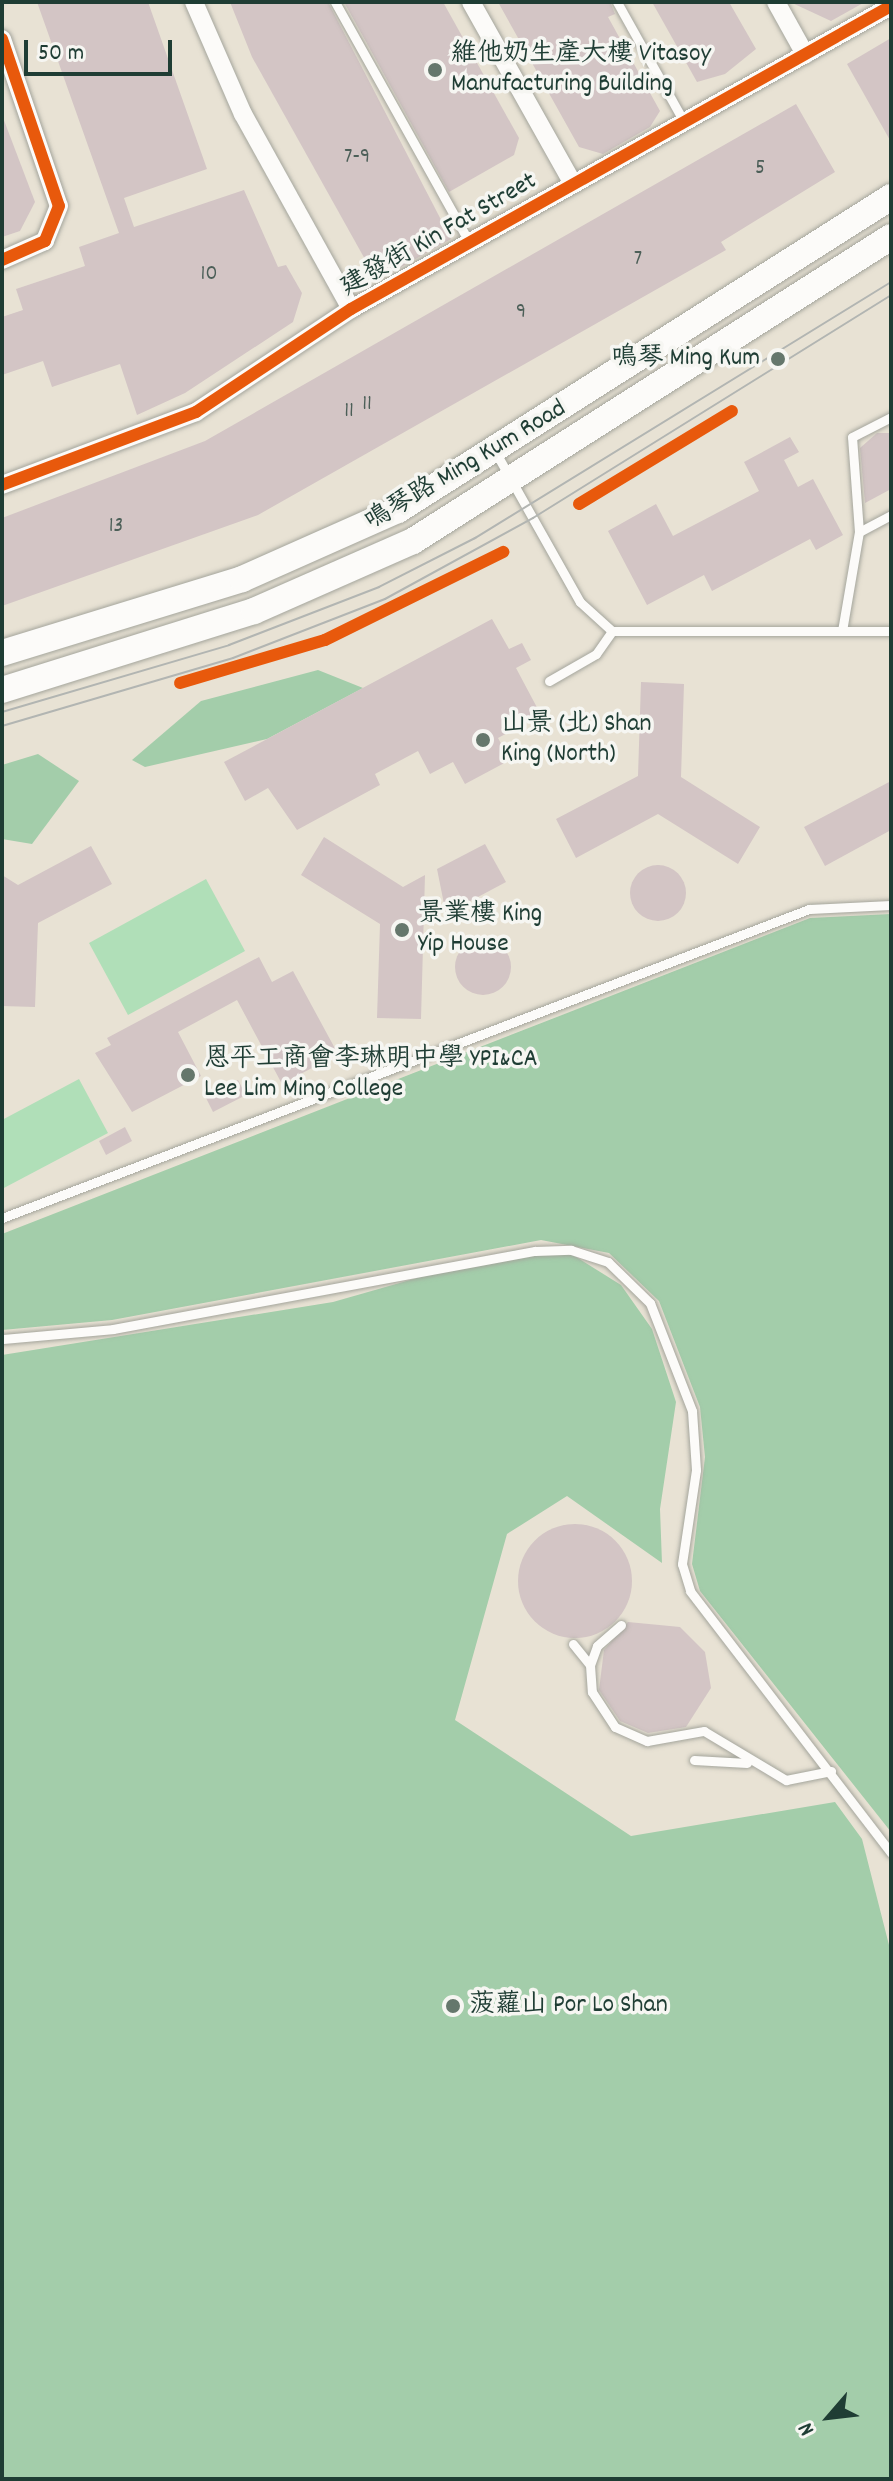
<!DOCTYPE html>
<html>
<head>
<meta charset="utf-8">
<style>
  body { margin:0 }
  #map { position:relative; width:893px; height:2481px; overflow:hidden; background:#e8e2d4; font-family:Dekko,"LXGW WenKai TC",sans-serif }
  div>[style] { position:absolute }
  [style*='--x'] { left:calc(var(--x)*1px); top:calc(var(--y)*1px); width:calc(var(--w)*1px); rotate:calc(var(--a)*1deg) }
  .green>* { inset:0; background:#b0dfb8 }
  .forest>* { inset:0; background:#a3cdaa }
  .building>* { inset:0; background:#d3c5c5 }
  .round { border-radius:50% }
  .roads { filter:drop-shadow(0 0 2px #a4a59c) drop-shadow(0 0 2px #a4a59c) }
  .lane>* { height:9px; margin:-4.5px; padding:0 4.5px; transform-origin:4.5px; border-radius:4.5px; background:#fcfbf9 }
  .street>* { height:18px; margin:-9px; padding:0 9px; transform-origin:9px; border-radius:9px; background:#fcfbf9 }
  .secondary>* { height:26px; margin:-13px; padding:0 13px; transform-origin:13px; border-radius:13px; background:#fcfbf9 }
  .tram>* { height:2px; margin:-1px; padding:0 1px; transform-origin:1px; border-radius:1px; background:#b2b5b2 }
  .cycleway>* { height:12px; margin:-6px; padding:0 6px; transform-origin:6px; border-radius:6px; background:#e8590c }
  .dots>* { width:22px; height:22px; translate:-50% -50%; box-sizing:border-box; border:4px solid #f6f6f2; border-radius:50% }
  span { translate:-50% -50%; white-space:nowrap; text-align:center; line-height:1.15; -webkit-text-stroke:7px #f6f6f2; paint-order:stroke }
  .number-label { font-size:22px; color:#4c5f58 }
  .number-label span { -webkit-text-stroke-width:0 }
  .poi-label { font-size:26px; color:#1f3d34 }
  .left { translate:0 -50%; text-align:left }
  .right { translate:-100% -50%; text-align:right }
  .street-label { font-size:26px; color:#1f3d34 }
  .frame { position:absolute; inset:0; border:4px solid #1f3d34; pointer-events:none }
  .north { position:absolute; left:789px; top:2377px; width:80px; height:80px; -webkit-text-stroke:6px #f6f6f2; paint-order:stroke; rotate:242deg; font-size:22px; font-weight:700; line-height:32px; text-align:center; color:#1f3d34 }
  .north::after { content:''; display:block; margin:auto; width:28px; height:36px; background:#1f3d34; clip-path:polygon(50% 0,100% 100%,50% 72%,0 100%) }
  .scale { position:absolute; left:24px; top:40px; width:148px; height:36px; box-sizing:border-box; border:4px solid #1f3d34; border-top:0; padding-left:10px; font-size:24px; line-height:28px; white-space:nowrap; color:#1f3d34; -webkit-text-stroke:6px #f6f6f2; paint-order:stroke }
</style>
</head>
<body>
<div id="map">
  <div class="green">
    <i style="clip-path:polygon(206px 879px,245px 951px,128px 1015px,89px 943px)"></i>
    <i style="clip-path:polygon(79px 1079px,108px 1133px,2px 1189px,2px 1120px)"></i>
  </div>
  <div class="forest">
    <i style="clip-path:polygon(318px 670px,363px 688px,267px 739px,145px 767px,132px 760px,201px 701px)"></i>
    <i style="clip-path:polygon(38px 754px,79px 781px,32px 844px,2px 839px,2px 765px)"></i>
    <i style="clip-path:polygon(891px 914px,891px 1832px,700px 1591px,692px 1564px,705px 1457px,700px 1407px,659px 1301px,609px 1253px,541px 1240px,112px 1320px,2px 1330px,2px 1234px,810px 918px)"></i>
    <i style="clip-path:polygon(515px 1250px,573px 1255px,621px 1285px,652px 1329px,676px 1402px,660px 1509px,662px 1563px,567px 1496px,507px 1534px,455px 1720px,631px 1836px,835px 1802px,862px 1839px,889px 1945px,891px 2479px,2px 2479px,2px 1355px,333px 1302px)"></i>
  </div>
  <div class="building">
    <i style="clip-path:polygon(37px 2px,148px 2px,207px 169px,124px 198px,134px 227px,244px 190px,278px 267px,286px 265px,302px 293px,293px 322px,185px 393px,137px 415px,120px 364px,52px 387px,43px 361px,2px 375px,2px 317px,23px 310px,16px 289px,85px 266px,79px 247px,119px 233px)"></i>
    <i style="clip-path:polygon(230px 2px,328px 2px,451px 239px,387px 275px,371px 270px,252px 57px)"></i>
    <i style="clip-path:polygon(344px 2px,443px 2px,519px 138px,514px 155px,449px 192px)"></i>
    <i style="clip-path:polygon(498px 2px,610px 2px,615px 14px,608px 17px,660px 111px,650px 127px,603px 154px,579px 147px)"></i>
    <i style="clip-path:polygon(652px 2px,729px 2px,756px 49px,725px 74px,697px 82px)"></i>
    <i style="clip-path:polygon(790px 2px,865px 2px,831px 21px)"></i>
    <i style="clip-path:polygon(891px 38px,891px 142px,847px 64px)"></i>
    <i style="clip-path:polygon(796px 104px,835px 172px,721px 242px,726px 250px,258px 515px,2px 606px,2px 518px,205px 441px)"></i>
    <i style="clip-path:polygon(2px 115px,35px 202px,20px 231px,2px 237px)"></i>
    <i style="clip-path:polygon(877px 433px,891px 433px,891px 489px,865px 503px,860px 448px)"></i>
    <i style="clip-path:polygon(790px 437px,799px 452px,784px 460px,798px 487px,813px 479px,843px 535px,816px 550px,810px 539px,712px 591px,704px 575px,647px 605px,608px 531px,656px 504px,673px 536px,759px 491px,744px 462px)"></i>
    <i style="clip-path:polygon(492px 619px,509px 649px,522px 643px,531px 660px,516px 668px,541px 715px,498px 738px,510px 760px,465px 784px,453px 762px,430px 774px,418px 751px,375px 774px,380px 785px,297px 830px,268px 788px,245px 801px,224px 762px)"></i>
    <i style="clip-path:polygon(641px 682px,684px 684px,681px 777px,760px 827px,738px 864px,658px 814px,576px 858px,556px 819px,638px 776px)"></i>
    <i style="clip-path:polygon(891px 781px,891px 830px,825px 866px,804px 827px)"></i>
    <i style="clip-path:polygon(324px 837px,403px 887px,425px 875px,421px 1019px,377px 1018px,380px 924px,301px 875px)"></i>
    <i style="clip-path:polygon(485px 844px,506px 882px,446px 914px,437px 869px)"></i>
    <i style="clip-path:polygon(91px 846px,112px 884px,38px 923px,35px 1007px,2px 1006px,2px 875px,18px 885px)"></i>
    <i class="round" style="left:630px;top:865px;width:56px;height:56px"></i>
    <i class="round" style="left:455px;top:939px;width:56px;height:56px"></i>
    <i style="clip-path:polygon(259px 957px,272px 982px,293px 971px,338px 1054px,282px 1084px,237px 1000px,178px 1032px,201px 1076px,132px 1112px,95px 1053px,111px 1045px,107px 1038px)"></i>
    <i style="clip-path:polygon(238px 1080px,246px 1095px,213px 1112px,206px 1098px)"></i>
    <i style="clip-path:polygon(125px 1127px,132px 1141px,106px 1155px,99px 1141px)"></i>
    <i class="round" style="left:518px;top:1524px;width:114px;height:114px"></i>
    <i style="clip-path:polygon(628px 1622px,680px 1627px,705px 1652px,711px 1688px,686px 1727px,648px 1733px,620px 1721px,599px 1690px,604px 1650px)"></i>
  </div>
  <div class="roads">
    <div class="lane">
      <i style="--x:335;--y:2;--w:275;--a:60.8"></i>
      <i style="--x:617;--y:2;--w:137;--a:60.8"></i>
      <i style="--x:496;--y:453;--w:171;--a:60.6"></i>
      <i style="--x:580;--y:602;--w:43;--a:42.2"></i>
      <i style="--x:612;--y:631;--w:279;--a:0"></i>
      <i style="--x:859;--y:532;--w:36;--a:-28"></i>
      <i style="--x:842;--y:631;--w:100;--a:-80.3"></i>
      <i style="--x:859;--y:532;--w:95;--a:-94.2"></i>
      <i style="--x:852;--y:437;--w:44;--a:-27.1"></i>
      <i style="--x:549;--y:681;--w:54;--a:-29.9"></i>
      <i style="--x:596;--y:654;--w:28;--a:-55"></i>
      <i style="--x:2;--y:1218;--w:864;--a:-20.95"></i>
      <i style="--x:809;--y:909;--w:82;--a:-2.8"></i>
      <i style="--x:2;--y:1339;--w:111;--a:-5.1"></i>
      <i style="--x:113;--y:1329;--w:429;--a:-10.5"></i>
      <i style="--x:535;--y:1251;--w:36;--a:-2"></i>
      <i style="--x:571;--y:1250;--w:39;--a:18"></i>
      <i style="--x:608;--y:1262;--w:59;--a:44.3"></i>
      <i style="--x:650;--y:1303;--w:116;--a:68.7"></i>
      <i style="--x:692;--y:1411;--w:59;--a:86.1"></i>
      <i style="--x:696;--y:1470;--w:95;--a:98.5"></i>
      <i style="--x:682;--y:1564;--w:28;--a:73"></i>
      <i style="--x:690;--y:1591;--w:330;--a:52.5"></i>
      <i style="--x:621;--y:1625;--w:32;--a:139"></i>
      <i style="--x:597;--y:1646;--w:20;--a:110"></i>
      <i style="--x:590;--y:1665;--w:27;--a:86"></i>
      <i style="--x:592;--y:1692;--w:42;--a:56.7"></i>
      <i style="--x:615;--y:1727;--w:35;--a:24"></i>
      <i style="--x:647;--y:1741;--w:58;--a:-10"></i>
      <i style="--x:704;--y:1731;--w:96;--a:30.9"></i>
      <i style="--x:786;--y:1780;--w:46;--a:-11.3"></i>
      <i style="--x:573;--y:1644;--w:27;--a:51"></i>
      <i style="--x:694;--y:1760;--w:53;--a:3.2"></i>
    </div>
    <div class="street">
      <i style="--x:194;--y:2;--w:122;--a:66.4"></i>
      <i style="--x:243;--y:114;--w:223;--a:61"></i>
      <i style="--x:471;--y:2;--w:209;--a:60.7"></i>
      <i style="--x:776;--y:2;--w:60;--a:60.9"></i>
      <i style="--x:2;--y:39;--w:176;--a:71.2"></i>
      <i style="--x:59;--y:206;--w:38;--a:112"></i>
      <i style="--x:45;--y:241;--w:47;--a:156.2"></i>
      <i style="--x:2;--y:485;--w:207;--a:-20.6"></i>
      <i style="--x:196;--y:412;--w:186;--a:-33.6"></i>
      <i style="--x:351;--y:309;--w:619;--a:-29.3"></i>
    </div>
    <div class="secondary">
      <i style="--x:2;--y:653;--w:251;--a:-17.1"></i>
      <i style="--x:242;--y:579;--w:171;--a:-23.9"></i>
      <i style="--x:398;--y:510;--w:584;--a:-32.41"></i>
      <i style="--x:2;--y:690;--w:264;--a:-17.4"></i>
      <i style="--x:254;--y:611;--w:174;--a:-23.8"></i>
      <i style="--x:413;--y:541;--w:566;--a:-32.46"></i>
    </div>
  </div>
  <div class="tram">
    <i style="--x:2;--y:712;--w:237;--a:-16.4"></i>
    <i style="--x:229;--y:645;--w:161;--a:-21.1"></i>
    <i style="--x:379;--y:587;--w:108;--a:-27"></i>
    <i style="--x:475;--y:538;--w:488;--a:-31.6"></i>
    <i style="--x:2;--y:726;--w:241;--a:-16.4"></i>
    <i style="--x:233;--y:658;--w:163;--a:-21.2"></i>
    <i style="--x:385;--y:599;--w:169;--a:-28.7"></i>
    <i style="--x:533;--y:518;--w:422;--a:-31.9"></i>
  </div>
  <div class="cycleway">
    <i style="--x:2;--y:39;--w:176;--a:71.2"></i>
    <i style="--x:59;--y:206;--w:38;--a:112"></i>
    <i style="--x:45;--y:241;--w:47;--a:156.2"></i>
    <i style="--x:2;--y:485;--w:207;--a:-20.6"></i>
    <i style="--x:196;--y:412;--w:186;--a:-33.6"></i>
    <i style="--x:351;--y:309;--w:619;--a:-29.3"></i>
    <i style="--x:579;--y:504;--w:179;--a:-31.3"></i>
    <i style="--x:180;--y:683;--w:151;--a:-16.5"></i>
    <i style="--x:325;--y:640;--w:199;--a:-26.3"></i>
  </div>
  <div class="dots">
    <i style="left:435px;top:70px;background:#65776c"></i>
    <i style="left:778px;top:359px;background:#65776c"></i>
    <i style="left:483px;top:740px;background:#65776c"></i>
    <i style="left:402px;top:930px;background:#65776c"></i>
    <i style="left:188px;top:1075px;background:#65776c"></i>
    <i style="left:453px;top:2006px;background:#65776c"></i>
  </div>
  <div class="number-label">
    <span style="left:357px;top:158px">7-9</span>
    <span style="left:760px;top:169px">5</span>
    <span style="left:638px;top:260px">7</span>
    <span style="left:209px;top:275px">10</span>
    <span style="left:521px;top:313px">9</span>
    <span style="left:367px;top:405px">11</span>
    <span style="left:349px;top:412px">11</span>
    <span style="left:116px;top:527px">13</span>
  </div>
  <div class="poi-label">
    <span class="left" style="left:451px;top:70px">維他奶生產大樓 Vitasoy<br>Manufacturing Building</span>
    <span class="right" style="left:760px;top:359px">鳴琴 Ming Kum</span>
    <span class="left" style="left:501px;top:740px">山景 (北) Shan<br>King (North)</span>
    <span class="left" style="left:418px;top:930px">景業樓 King<br>Yip House</span>
    <span class="left" style="left:204px;top:1075px">恩平工商會李琳明中學 YPI&amp;CA<br>Lee Lim Ming College</span>
    <span class="left" style="left:469px;top:2006px">菠蘿山 Por Lo Shan</span>
  </div>
  <div class="street-label">
    <span style="left:439px;top:235px;rotate:-30deg">建發街 Kin Fat Street</span>
    <span style="left:466px;top:466px;rotate:-31deg">鳴琴路 Ming Kum Road</span>
  </div>
  <div class="frame"></div>
  <div class="north">N</div>
  <div class="scale">50 m</div>
</div>
</body>
</html>
